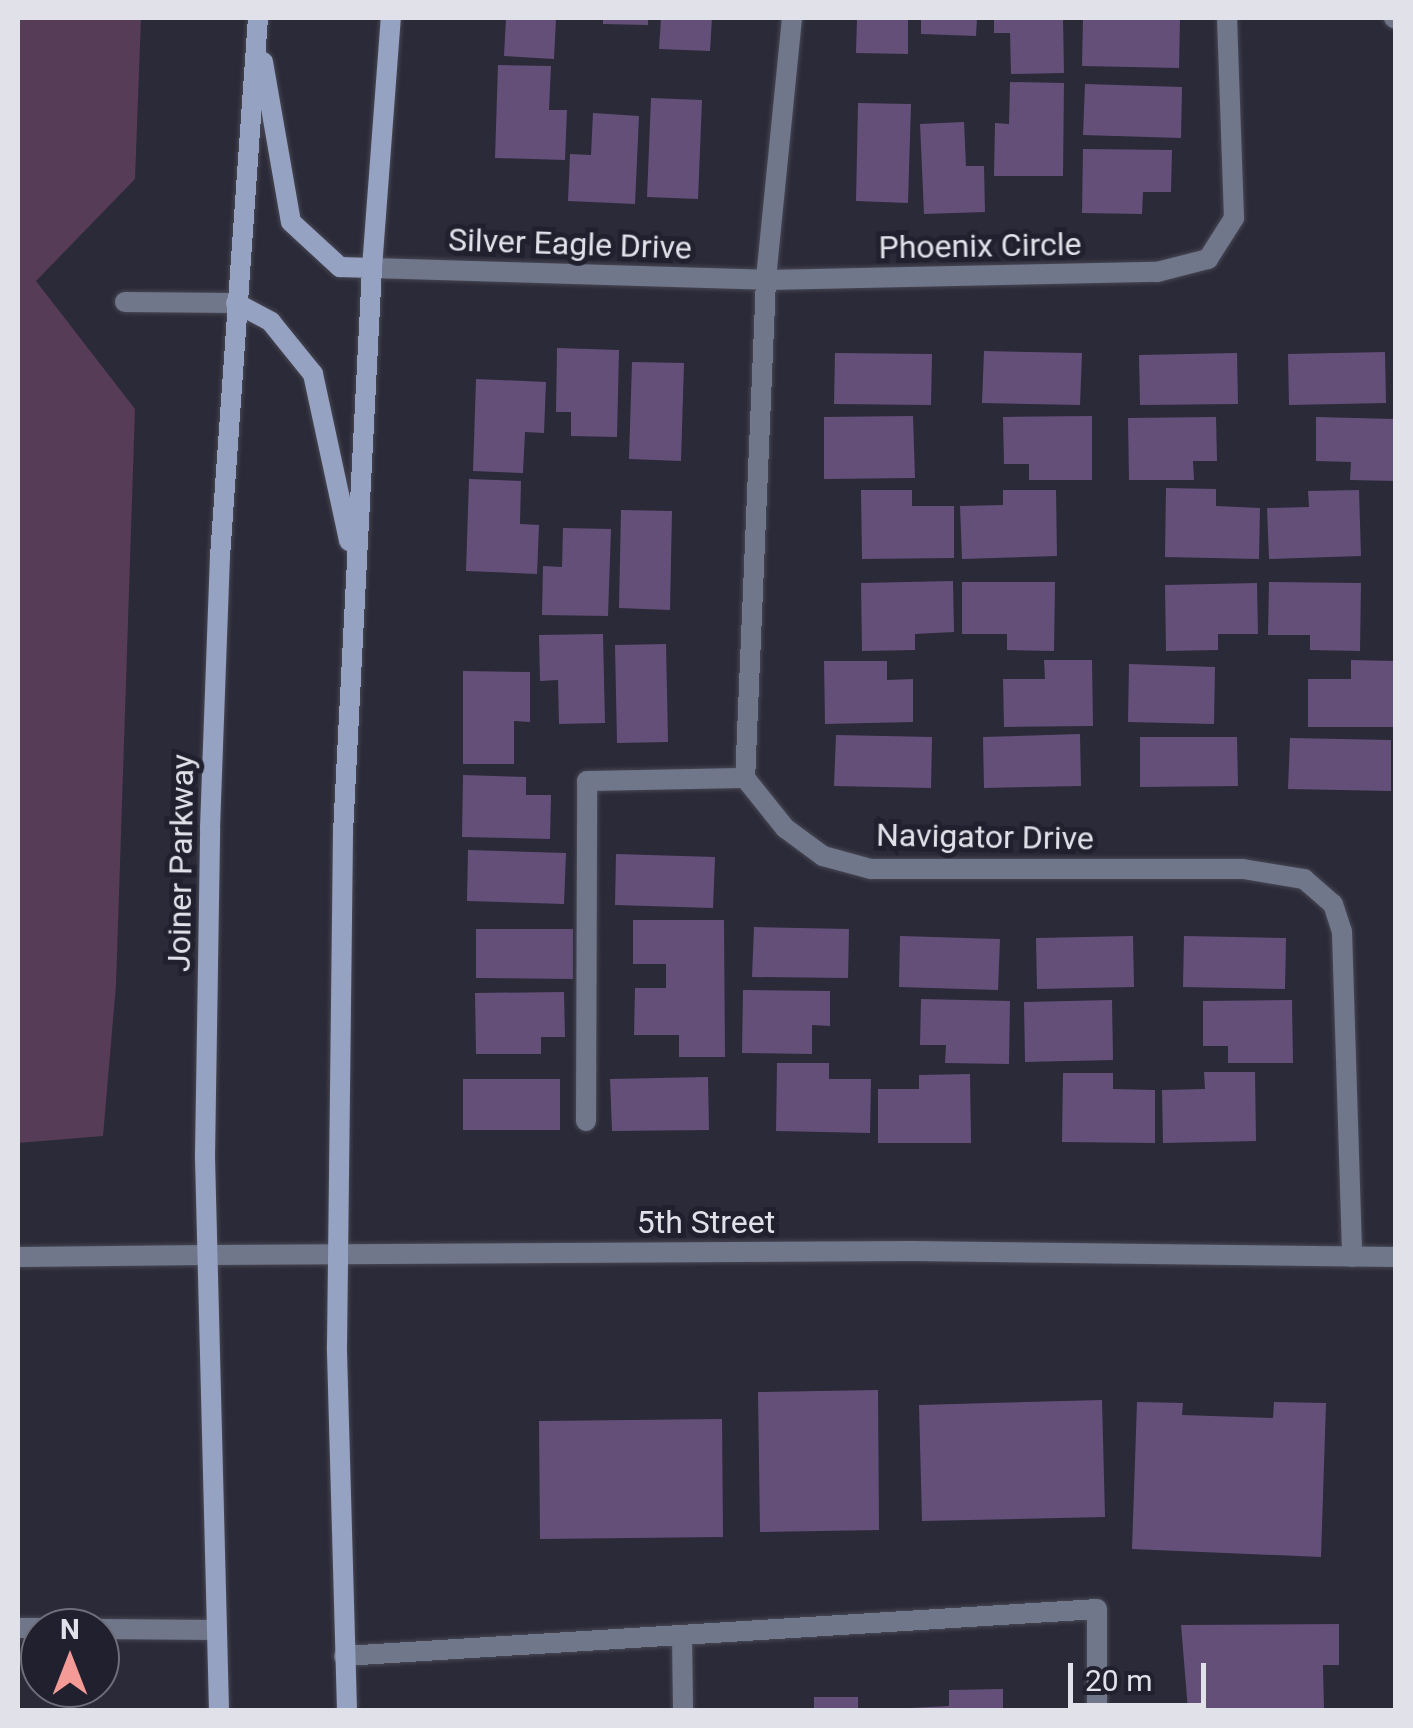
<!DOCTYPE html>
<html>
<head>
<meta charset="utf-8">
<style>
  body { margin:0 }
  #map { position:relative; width:1413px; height:1728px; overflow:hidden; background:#2b2a38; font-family:Roboto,sans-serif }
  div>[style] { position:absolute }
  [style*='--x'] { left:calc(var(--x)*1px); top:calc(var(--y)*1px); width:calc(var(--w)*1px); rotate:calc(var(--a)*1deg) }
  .green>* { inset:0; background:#563c57 }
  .building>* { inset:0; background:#644f79 }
  .roads { filter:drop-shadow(0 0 2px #484754) drop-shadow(0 0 2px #484754) }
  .service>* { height:20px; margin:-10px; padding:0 10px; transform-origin:10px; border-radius:10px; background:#70778b }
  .minor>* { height:20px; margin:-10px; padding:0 10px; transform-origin:10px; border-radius:10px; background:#70778b }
  .tertiary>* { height:20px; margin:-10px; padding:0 10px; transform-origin:10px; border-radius:10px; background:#70778b }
  .secondary>* { height:20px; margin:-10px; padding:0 10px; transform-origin:10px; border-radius:10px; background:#96a2c1 }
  span { translate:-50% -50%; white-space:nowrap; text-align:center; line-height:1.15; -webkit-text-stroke:10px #21202e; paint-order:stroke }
  .street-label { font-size:32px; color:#e1e1ea }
  .frame { position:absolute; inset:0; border:20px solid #e1e1ea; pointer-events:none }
  .north { position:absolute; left:20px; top:1608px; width:100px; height:100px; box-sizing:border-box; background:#21202e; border:2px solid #6e6d79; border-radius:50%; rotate:0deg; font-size:28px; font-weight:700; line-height:40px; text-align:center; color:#e1e1ea }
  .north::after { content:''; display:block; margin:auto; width:35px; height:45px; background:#f59b97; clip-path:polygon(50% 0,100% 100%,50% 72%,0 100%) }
  .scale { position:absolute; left:1068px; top:1663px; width:138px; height:45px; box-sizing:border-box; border:5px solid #e1e1ea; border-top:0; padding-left:12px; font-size:30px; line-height:35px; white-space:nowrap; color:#e1e1ea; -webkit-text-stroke:8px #21202e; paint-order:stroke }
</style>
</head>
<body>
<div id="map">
  <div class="green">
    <i style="clip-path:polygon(18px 18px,141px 18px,135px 179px,36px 281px,135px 409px,116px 985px,103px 1136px,18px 1143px)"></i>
  </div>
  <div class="building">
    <i style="clip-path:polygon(506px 18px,556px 18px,554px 59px,504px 56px)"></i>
    <i style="clip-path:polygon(603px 18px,648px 18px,648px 25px,603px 24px)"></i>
    <i style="clip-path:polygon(661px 18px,712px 18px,710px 51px,659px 49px)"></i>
    <i style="clip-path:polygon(857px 18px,908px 18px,908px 54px,856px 53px)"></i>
    <i style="clip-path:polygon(921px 18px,977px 18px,976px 36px,921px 34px)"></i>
    <i style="clip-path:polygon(994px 18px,1063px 18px,1064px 73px,1011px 74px,1010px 33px,994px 33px)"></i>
    <i style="clip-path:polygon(1083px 18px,1180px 18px,1179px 68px,1082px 66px)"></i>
    <i style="clip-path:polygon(498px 65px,551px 66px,549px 110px,567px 110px,565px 160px,495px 158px)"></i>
    <i style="clip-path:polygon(1010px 82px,1064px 83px,1063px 176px,994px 176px,995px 123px,1009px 124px)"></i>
    <i style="clip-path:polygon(1085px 84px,1182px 87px,1181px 138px,1083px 135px)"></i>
    <i style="clip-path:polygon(651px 98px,702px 100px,698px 199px,647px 197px)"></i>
    <i style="clip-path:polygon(858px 103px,911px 104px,908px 203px,856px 201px)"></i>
    <i style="clip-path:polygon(593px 113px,639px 116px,635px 204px,568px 201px,570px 154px,591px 155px)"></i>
    <i style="clip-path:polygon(964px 122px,966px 166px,984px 166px,985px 212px,924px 214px,920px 124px)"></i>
    <i style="clip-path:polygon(1083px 149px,1172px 150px,1171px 192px,1143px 192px,1142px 214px,1082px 213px)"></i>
    <i style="clip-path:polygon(557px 348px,619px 350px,617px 437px,571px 436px,571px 412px,556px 412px)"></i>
    <i style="clip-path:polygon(984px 351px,1082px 353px,1080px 405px,982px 403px)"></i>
    <i style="clip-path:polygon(1385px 352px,1386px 403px,1289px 405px,1288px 354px)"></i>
    <i style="clip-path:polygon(835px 353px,932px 354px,931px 405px,834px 404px)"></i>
    <i style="clip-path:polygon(1237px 353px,1238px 404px,1140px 405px,1139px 355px)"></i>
    <i style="clip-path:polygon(632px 362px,684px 363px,681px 461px,629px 459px)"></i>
    <i style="clip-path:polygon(476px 379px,546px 382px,544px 433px,525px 432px,523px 473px,473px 471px)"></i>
    <i style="clip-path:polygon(913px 416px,915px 478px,824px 479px,824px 417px)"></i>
    <i style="clip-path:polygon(1092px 416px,1092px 480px,1029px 480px,1029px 464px,1004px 464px,1003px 417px)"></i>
    <i style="clip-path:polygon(1216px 417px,1217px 461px,1193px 461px,1194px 480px,1129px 480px,1128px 418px)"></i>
    <i style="clip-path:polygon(1316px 417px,1396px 419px,1396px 481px,1350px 480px,1351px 462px,1316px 461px)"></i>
    <i style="clip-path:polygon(469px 479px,521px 481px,520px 524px,539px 525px,537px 574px,466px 571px)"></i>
    <i style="clip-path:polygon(1166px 488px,1216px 489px,1216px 506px,1260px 508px,1259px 559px,1165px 557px)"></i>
    <i style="clip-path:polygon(861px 490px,912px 490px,912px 506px,954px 506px,954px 558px,862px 559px)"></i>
    <i style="clip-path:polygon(1003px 490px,1056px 490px,1057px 556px,962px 559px,960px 506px,1003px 505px)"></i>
    <i style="clip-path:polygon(1359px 490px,1361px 556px,1269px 559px,1267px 508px,1309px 507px,1308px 491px)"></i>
    <i style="clip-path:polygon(621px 510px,672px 511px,670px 610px,619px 608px)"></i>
    <i style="clip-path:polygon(563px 528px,611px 529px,608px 616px,542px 615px,543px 566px,562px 567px)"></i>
    <i style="clip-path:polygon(953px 581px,954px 632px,915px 634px,915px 650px,862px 651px,861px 583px)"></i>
    <i style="clip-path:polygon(962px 582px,1055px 582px,1054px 651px,1007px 650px,1007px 634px,962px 634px)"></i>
    <i style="clip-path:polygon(1269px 582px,1361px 583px,1360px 651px,1310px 650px,1310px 635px,1268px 635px)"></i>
    <i style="clip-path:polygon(1257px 583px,1258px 634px,1218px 634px,1218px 650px,1166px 651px,1165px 585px)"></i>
    <i style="clip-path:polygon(603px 634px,605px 723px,559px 724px,558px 680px,540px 681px,539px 635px)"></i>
    <i style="clip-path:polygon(666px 644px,668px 742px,617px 743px,615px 645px)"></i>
    <i style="clip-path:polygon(1044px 660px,1092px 660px,1093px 726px,1004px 727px,1003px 679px,1045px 679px)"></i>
    <i style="clip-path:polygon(1351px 660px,1396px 661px,1396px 727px,1308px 727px,1308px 679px,1351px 679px)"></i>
    <i style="clip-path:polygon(824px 661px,887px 661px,887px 680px,913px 679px,913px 722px,825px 724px)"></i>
    <i style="clip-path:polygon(1129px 664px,1215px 667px,1214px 724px,1128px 722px)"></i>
    <i style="clip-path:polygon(463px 671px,530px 672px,530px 722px,514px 721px,514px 764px,463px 764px)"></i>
    <i style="clip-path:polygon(1080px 734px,1081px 786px,984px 788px,983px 737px)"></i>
    <i style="clip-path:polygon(836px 735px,932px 737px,931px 788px,834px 786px)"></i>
    <i style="clip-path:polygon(1140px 737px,1237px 737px,1238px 786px,1140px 787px)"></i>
    <i style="clip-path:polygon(1290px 738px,1391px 740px,1391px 791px,1288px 789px)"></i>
    <i style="clip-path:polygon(463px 775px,526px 777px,526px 795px,551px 795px,550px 839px,462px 837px)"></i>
    <i style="clip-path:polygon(468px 850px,566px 853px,564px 904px,467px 901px)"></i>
    <i style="clip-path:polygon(616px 854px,715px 857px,713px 908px,615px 905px)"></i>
    <i style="clip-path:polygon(633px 920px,724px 920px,725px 1057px,679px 1057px,679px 1035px,634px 1035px,635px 988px,666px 988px,666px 964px,633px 964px)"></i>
    <i style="clip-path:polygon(754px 927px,849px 929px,848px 978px,752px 977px)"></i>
    <i style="clip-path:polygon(476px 929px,573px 929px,573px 979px,476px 978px)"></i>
    <i style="clip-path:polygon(900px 936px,1000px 939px,998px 990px,899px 987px)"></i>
    <i style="clip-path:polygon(1133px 936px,1134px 987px,1037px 989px,1036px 938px)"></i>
    <i style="clip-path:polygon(1184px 936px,1286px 938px,1285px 989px,1183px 987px)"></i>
    <i style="clip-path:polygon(743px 990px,830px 991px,830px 1026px,812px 1025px,812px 1054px,742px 1053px)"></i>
    <i style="clip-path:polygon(564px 992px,565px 1037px,541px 1037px,541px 1054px,476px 1054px,475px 993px)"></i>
    <i style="clip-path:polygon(921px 999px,1010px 1001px,1009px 1064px,945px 1063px,946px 1045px,920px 1045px)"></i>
    <i style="clip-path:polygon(1112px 1000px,1113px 1060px,1025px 1062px,1024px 1002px)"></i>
    <i style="clip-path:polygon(1292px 1000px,1293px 1063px,1228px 1063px,1228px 1046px,1203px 1046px,1203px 1001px)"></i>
    <i style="clip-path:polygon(777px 1063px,829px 1063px,829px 1079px,871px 1079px,870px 1133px,776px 1131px)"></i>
    <i style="clip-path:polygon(1204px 1072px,1255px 1072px,1256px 1141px,1163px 1143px,1162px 1090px,1205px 1089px)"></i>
    <i style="clip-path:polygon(1063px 1073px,1113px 1073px,1113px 1089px,1155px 1090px,1155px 1143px,1062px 1142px)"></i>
    <i style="clip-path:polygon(970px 1074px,971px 1143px,878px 1143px,878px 1089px,919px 1089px,919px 1075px)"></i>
    <i style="clip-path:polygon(708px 1077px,709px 1130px,612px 1131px,610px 1079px)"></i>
    <i style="clip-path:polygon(463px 1079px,560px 1079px,560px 1130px,463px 1130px)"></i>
    <i style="clip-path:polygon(878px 1390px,879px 1530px,760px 1532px,758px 1392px)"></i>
    <i style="clip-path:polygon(1102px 1400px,1105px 1517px,922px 1521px,919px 1405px)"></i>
    <i style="clip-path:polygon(1137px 1402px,1183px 1403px,1182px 1415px,1273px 1418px,1274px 1402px,1326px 1403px,1321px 1557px,1132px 1549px)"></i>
    <i style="clip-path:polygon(722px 1419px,723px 1537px,540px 1539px,539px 1421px)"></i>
    <i style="clip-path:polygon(1339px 1624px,1339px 1665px,1323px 1665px,1324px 1710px,1188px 1710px,1181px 1625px)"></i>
    <i style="clip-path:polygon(1003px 1689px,1003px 1710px,870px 1710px,949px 1706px,949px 1690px)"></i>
    <i style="clip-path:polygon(814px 1697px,858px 1697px,858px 1710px,814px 1710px)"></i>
  </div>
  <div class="roads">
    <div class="service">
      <i style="--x:125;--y:302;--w:111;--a:0.5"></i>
      <i style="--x:586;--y:1121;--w:340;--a:-89.8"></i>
      <i style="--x:587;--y:781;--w:158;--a:-1.1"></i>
      <i style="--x:18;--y:1628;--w:22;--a:0"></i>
      <i style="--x:100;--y:1629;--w:115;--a:0.5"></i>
      <i style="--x:682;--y:1635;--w:75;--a:89.2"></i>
      <i style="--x:344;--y:1656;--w:754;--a:-3.57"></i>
      <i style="--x:1097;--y:1609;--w:101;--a:90"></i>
    </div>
    <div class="minor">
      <i style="--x:792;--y:18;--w:263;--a:95.7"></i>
      <i style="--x:766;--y:280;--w:498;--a:92.4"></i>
      <i style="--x:745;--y:778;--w:64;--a:51.3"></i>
      <i style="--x:785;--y:828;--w:47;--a:36.4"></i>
      <i style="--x:823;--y:856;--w:50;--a:15.2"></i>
      <i style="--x:871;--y:869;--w:372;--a:0"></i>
      <i style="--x:1243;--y:869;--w:62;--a:9.3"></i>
      <i style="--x:1304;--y:879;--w:38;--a:41"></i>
      <i style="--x:1333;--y:904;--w:29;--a:72"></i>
      <i style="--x:1342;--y:932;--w:325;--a:88.2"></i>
      <i style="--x:1394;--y:18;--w:2;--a:27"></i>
      <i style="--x:372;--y:268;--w:394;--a:1.7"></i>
      <i style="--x:766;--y:280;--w:391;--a:-1.2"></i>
      <i style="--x:1157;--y:272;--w:53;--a:-14.3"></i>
      <i style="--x:1208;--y:259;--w:49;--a:-57.6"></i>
      <i style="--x:1234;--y:218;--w:200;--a:-92"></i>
      <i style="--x:18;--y:1257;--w:189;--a:-0.6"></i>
    </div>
    <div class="tertiary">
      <i style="--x:207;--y:1255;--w:705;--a:-0.33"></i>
      <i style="--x:912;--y:1251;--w:484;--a:0.7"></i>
    </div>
    <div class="secondary">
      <i style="--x:263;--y:62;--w:162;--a:80.1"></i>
      <i style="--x:291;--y:222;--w:67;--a:42.6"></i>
      <i style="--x:340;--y:267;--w:32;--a:2"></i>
      <i style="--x:236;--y:303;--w:40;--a:28"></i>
      <i style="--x:271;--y:322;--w:67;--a:51.1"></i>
      <i style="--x:313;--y:374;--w:171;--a:77.8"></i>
      <i style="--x:219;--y:1710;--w:554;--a:-91.45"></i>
      <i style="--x:205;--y:1156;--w:328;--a:-89.1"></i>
      <i style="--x:210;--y:828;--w:271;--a:-87.9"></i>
      <i style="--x:220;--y:557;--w:540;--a:-85.97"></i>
      <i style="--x:347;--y:1710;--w:364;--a:-91.6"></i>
      <i style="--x:337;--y:1346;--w:513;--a:-89.33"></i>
      <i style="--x:343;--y:833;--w:566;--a:-87.06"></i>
      <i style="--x:372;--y:268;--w:251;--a:-85.7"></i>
    </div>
  </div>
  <div class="street-label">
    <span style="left:570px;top:244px;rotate:2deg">Silver Eagle Drive</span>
    <span style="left:980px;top:246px;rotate:-1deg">Phoenix Circle</span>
    <span style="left:985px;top:837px;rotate:1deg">Navigator Drive</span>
    <span style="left:181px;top:863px;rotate:-89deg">Joiner Parkway</span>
    <span style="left:706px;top:1222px">5th Street</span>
  </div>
  <div class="frame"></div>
  <div class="north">N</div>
  <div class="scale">20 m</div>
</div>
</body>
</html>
